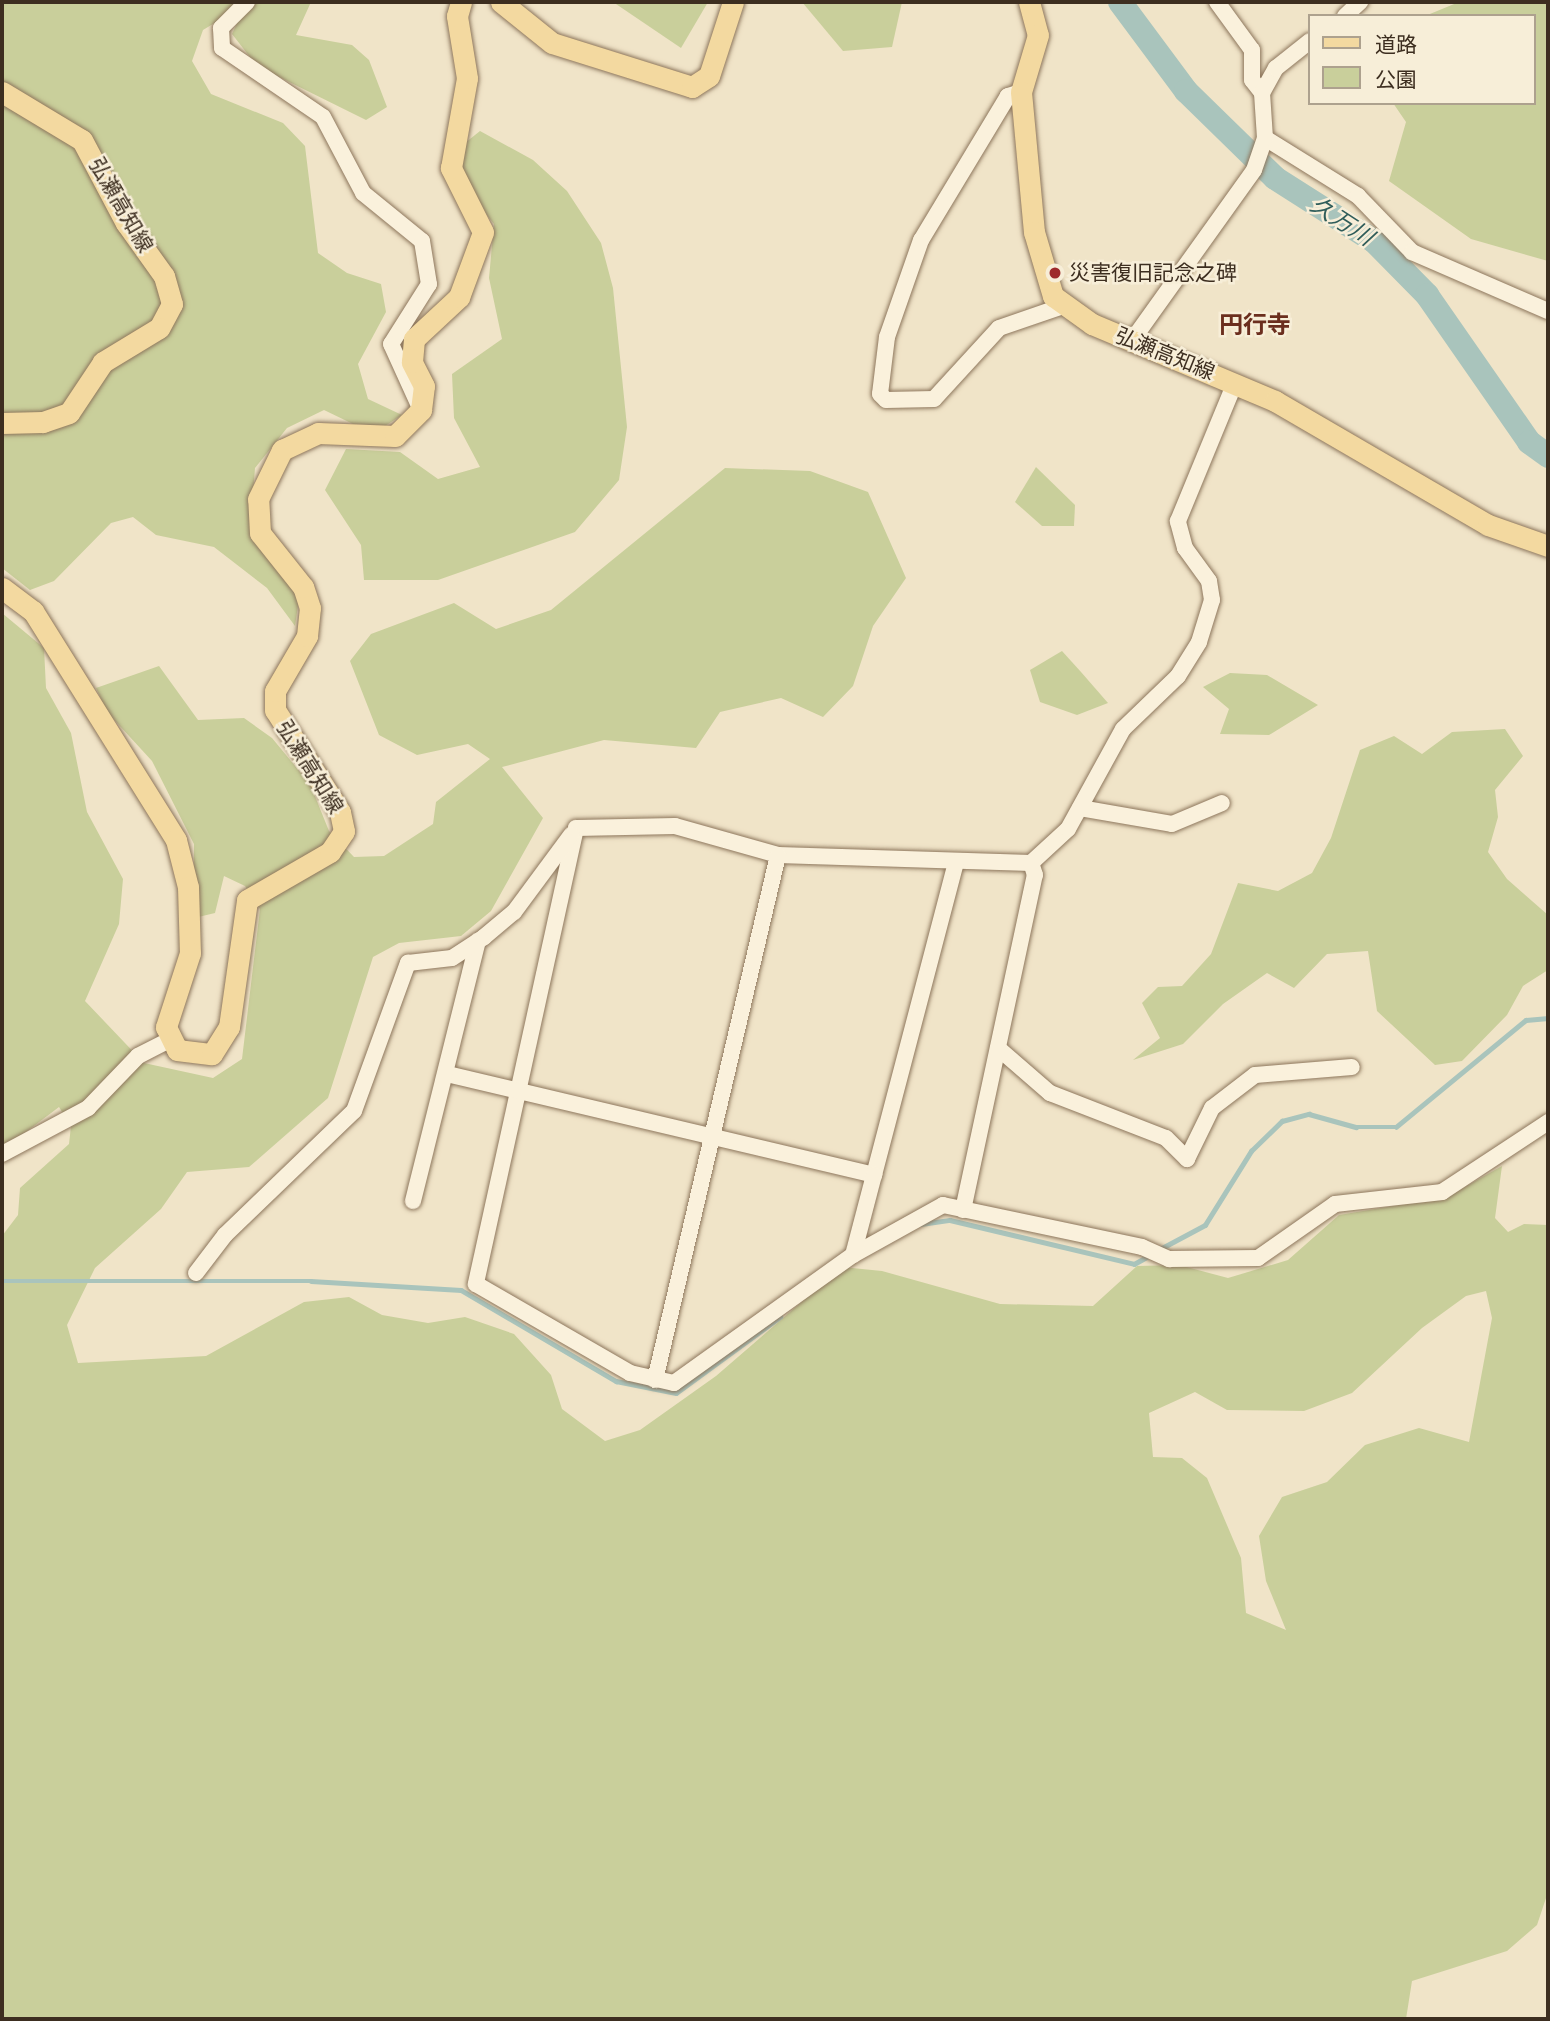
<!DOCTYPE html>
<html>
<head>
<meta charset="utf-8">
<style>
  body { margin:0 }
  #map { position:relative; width:1550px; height:2021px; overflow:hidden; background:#f0e4c8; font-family:"Zilla Slab","Noto Sans JP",serif }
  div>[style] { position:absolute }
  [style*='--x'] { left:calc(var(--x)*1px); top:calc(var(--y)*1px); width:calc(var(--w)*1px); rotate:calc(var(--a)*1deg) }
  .green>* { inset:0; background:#c9cf9b }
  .stream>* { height:4.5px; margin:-2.25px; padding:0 2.25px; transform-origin:2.25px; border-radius:2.25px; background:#a9c4bc }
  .river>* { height:24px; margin:-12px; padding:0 12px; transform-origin:12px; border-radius:12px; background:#a9c4bc }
  .roads { filter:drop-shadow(0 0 2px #8d765c) drop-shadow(0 0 2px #8d765c) }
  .minor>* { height:16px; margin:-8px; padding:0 8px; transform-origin:8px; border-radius:8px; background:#faf1dc }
  .major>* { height:21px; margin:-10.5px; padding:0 10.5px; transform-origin:10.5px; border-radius:10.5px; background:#f3d9a0 }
  .dots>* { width:19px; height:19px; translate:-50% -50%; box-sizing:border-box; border:4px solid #f7eed8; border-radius:50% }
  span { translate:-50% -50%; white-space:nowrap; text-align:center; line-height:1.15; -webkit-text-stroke:5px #f7eed8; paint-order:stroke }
  .street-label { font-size:21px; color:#3d2e20 }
  .poi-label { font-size:21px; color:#3d2e20 }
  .left { translate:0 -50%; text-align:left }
  .water-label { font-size:23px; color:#2f5d5a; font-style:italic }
  .quarter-label { font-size:24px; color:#6b2e1e; font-weight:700 }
  .frame { position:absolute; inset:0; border:4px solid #3d2e20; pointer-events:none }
  .legend { position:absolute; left:1308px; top:14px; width:228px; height:91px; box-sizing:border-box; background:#f7eed8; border:2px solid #ada18e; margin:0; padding:9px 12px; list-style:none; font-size:21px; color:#3d2e20 }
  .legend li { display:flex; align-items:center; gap:14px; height:35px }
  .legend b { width:35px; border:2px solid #ada18e }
</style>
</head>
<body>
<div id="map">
  <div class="green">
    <i style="clip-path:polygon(2px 2px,311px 2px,296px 35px,352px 45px,369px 60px,387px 107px,366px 120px,257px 66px,232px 34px,246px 4px,203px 30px,192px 61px,211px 94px,283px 123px,305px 146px,318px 253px,347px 273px,381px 284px,386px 312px,358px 364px,368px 399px,402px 415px,385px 426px,353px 424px,324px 410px,287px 428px,255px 468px,252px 506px,299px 599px,295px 626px,267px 588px,214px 547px,156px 535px,133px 517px,111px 523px,54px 581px,30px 590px,2px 568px)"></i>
    <i style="clip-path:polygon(613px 2px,708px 2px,681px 48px)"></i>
    <i style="clip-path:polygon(802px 2px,902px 2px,892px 47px,843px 51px)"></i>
    <i style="clip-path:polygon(1459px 2px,1548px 2px,1548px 261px,1471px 239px,1389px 181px,1406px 122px,1393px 103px,1534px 103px,1534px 16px,1425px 16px)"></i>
    <i style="clip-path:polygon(480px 131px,533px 160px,567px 191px,601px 243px,613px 288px,627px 427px,619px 480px,575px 532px,438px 580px,364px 580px,361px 545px,325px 490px,346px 449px,400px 452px,438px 479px,480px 467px,454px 418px,452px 374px,502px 339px,489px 278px,494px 224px,463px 186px,455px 151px)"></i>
    <i style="clip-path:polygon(1036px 467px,1075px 505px,1074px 526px,1042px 526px,1015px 502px)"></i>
    <i style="clip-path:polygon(evenodd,725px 468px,810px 471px,868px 492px,906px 578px,873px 626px,853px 686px,823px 717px,781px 698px,720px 712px,696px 748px,604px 740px,502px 767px,543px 818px,491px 911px,461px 936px,399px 943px,373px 957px,328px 1098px,249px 1167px,187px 1172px,161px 1209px,95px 1268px,67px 1325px,78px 1363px,206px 1356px,304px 1302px,349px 1297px,382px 1315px,428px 1323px,465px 1317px,514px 1334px,551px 1375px,562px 1409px,605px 1441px,640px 1430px,716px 1376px,842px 1267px,882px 1271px,1000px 1304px,1093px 1306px,1137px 1266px,1179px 1265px,1228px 1278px,1288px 1260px,1339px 1215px,1447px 1197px,1502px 1166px,1495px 1218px,1508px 1232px,1524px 1224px,1548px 1225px,1548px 1892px,1537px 1925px,1507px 1951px,1412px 1981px,1406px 2019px,2px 2019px,2px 1236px,18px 1215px,20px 1188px,69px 1144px,71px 1126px,59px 1107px,2px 1150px,2px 613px,44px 648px,46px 688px,71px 733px,87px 812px,123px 879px,119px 924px,85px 1001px,144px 1063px,213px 1078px,242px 1059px,260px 909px,245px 886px,224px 876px,215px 913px,194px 918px,194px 844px,152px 761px,107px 712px,96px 688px,159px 666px,198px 720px,244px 718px,272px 738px,310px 784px,329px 831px,354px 857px,384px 856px,433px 824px,436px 802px,490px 759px,468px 744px,417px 755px,379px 735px,350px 661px,371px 634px,454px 603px,496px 629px,551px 610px,725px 468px,1486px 1291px,1492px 1318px,1469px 1442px,1419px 1428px,1365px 1445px,1327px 1482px,1282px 1497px,1259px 1536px,1266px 1581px,1286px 1630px,1246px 1613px,1241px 1558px,1207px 1478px,1182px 1458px,1153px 1457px,1149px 1413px,1195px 1392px,1227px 1410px,1304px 1411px,1352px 1393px,1422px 1328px,1466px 1296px,1486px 1291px)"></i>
    <i style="clip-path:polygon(1062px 651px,1081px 672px,1108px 703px,1077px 715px,1040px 702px,1030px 670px)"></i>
    <i style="clip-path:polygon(1230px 673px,1267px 675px,1318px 705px,1269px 735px,1220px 734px,1229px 709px,1203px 687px)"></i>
    <i style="clip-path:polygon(1505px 729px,1523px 756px,1495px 790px,1498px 817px,1488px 852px,1507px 879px,1548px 915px,1548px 970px,1523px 986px,1507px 1015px,1462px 1061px,1435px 1065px,1377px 1011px,1368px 951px,1327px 954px,1294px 988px,1267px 973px,1223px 1004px,1183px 1044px,1133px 1060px,1160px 1038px,1142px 1003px,1158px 987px,1182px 986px,1211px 954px,1238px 883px,1278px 891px,1312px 873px,1331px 838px,1360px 750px,1394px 736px,1422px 754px,1452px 732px)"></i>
  </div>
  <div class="stream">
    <i style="--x:921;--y:1224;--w:29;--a:-8"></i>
    <i style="--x:950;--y:1220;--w:189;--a:13.4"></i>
    <i style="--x:1134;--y:1264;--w:18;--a:-29"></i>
    <i style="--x:1160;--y:1249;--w:51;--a:-28.1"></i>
    <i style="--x:1205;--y:1225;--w:87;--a:-58.1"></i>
    <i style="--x:1251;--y:1151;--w:43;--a:-44.1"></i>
    <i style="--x:1282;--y:1121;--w:28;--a:-15"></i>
    <i style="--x:1309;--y:1114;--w:49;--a:15.5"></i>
    <i style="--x:1356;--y:1127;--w:40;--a:0"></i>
    <i style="--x:1396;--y:1127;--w:168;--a:-39.5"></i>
    <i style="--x:1526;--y:1020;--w:22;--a:-5"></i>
    <i style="--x:2;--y:1281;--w:309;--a:0"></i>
    <i style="--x:311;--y:1281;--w:150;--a:3.4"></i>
    <i style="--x:461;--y:1290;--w:180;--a:30.4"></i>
    <i style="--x:616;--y:1381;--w:61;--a:11.3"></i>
    <i style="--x:676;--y:1393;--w:129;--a:-36.2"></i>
  </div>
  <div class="river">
    <i style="--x:1120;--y:2;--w:111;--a:53.4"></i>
    <i style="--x:1186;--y:91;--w:124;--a:44.3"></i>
    <i style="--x:1275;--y:178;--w:117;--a:32.5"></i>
    <i style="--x:1374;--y:241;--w:76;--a:45.5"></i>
    <i style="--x:1427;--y:295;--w:179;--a:55.2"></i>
    <i style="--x:1529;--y:442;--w:24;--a:36"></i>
  </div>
  <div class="roads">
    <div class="minor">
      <i style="--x:247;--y:2;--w:37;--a:135"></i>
      <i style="--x:221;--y:28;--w:20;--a:87"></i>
      <i style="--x:222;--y:48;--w:122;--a:34.3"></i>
      <i style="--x:323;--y:117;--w:86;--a:62.2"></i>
      <i style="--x:363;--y:193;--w:76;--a:39.1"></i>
      <i style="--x:422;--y:241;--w:44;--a:80.8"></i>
      <i style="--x:429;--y:284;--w:71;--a:122.3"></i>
      <i style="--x:391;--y:344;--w:72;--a:65.6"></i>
      <i style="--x:1217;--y:2;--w:59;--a:53.9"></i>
      <i style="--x:1252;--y:50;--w:30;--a:90"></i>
      <i style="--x:1252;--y:80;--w:16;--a:52"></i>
      <i style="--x:1345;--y:16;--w:21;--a:-43"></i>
      <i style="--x:1021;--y:92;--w:14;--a:163"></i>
      <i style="--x:1008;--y:96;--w:168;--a:121.1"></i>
      <i style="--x:921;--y:240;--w:103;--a:109.3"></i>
      <i style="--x:887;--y:337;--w:57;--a:97"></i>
      <i style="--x:880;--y:394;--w:8;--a:45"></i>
      <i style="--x:886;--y:400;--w:48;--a:-1.2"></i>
      <i style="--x:934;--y:399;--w:96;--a:-47.5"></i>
      <i style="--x:999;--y:328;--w:68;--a:-19"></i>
      <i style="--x:1265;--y:138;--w:110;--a:31.9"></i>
      <i style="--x:1358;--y:196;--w:78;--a:46"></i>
      <i style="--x:1412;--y:252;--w:148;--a:23.5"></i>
      <i style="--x:1131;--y:342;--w:211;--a:-54.4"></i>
      <i style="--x:1254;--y:170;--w:34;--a:-71"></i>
      <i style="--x:1265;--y:138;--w:45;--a:-93.8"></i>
      <i style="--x:1262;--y:93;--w:29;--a:-61"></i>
      <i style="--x:1276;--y:68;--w:43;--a:-38.5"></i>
      <i style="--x:1080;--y:808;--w:93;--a:9.9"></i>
      <i style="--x:1172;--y:824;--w:54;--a:-22.8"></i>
      <i style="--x:576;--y:828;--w:467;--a:102.4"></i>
      <i style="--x:476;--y:1284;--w:178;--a:30"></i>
      <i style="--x:630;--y:1373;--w:45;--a:12.8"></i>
      <i style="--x:674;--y:1383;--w:220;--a:-35.6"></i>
      <i style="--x:853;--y:1255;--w:103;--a:-29.1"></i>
      <i style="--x:943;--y:1205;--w:203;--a:11.9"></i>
      <i style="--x:1142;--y:1247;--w:30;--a:24"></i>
      <i style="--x:1169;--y:1259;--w:89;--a:-0.6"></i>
      <i style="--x:1258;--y:1258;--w:94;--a:-35"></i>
      <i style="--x:1335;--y:1204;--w:108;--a:-6.4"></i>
      <i style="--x:1442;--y:1192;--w:127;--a:-33.4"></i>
      <i style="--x:576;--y:828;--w:99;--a:-1.2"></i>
      <i style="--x:675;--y:826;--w:107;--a:15.7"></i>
      <i style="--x:778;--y:855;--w:253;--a:1.8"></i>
      <i style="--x:1031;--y:863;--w:50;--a:-42.6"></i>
      <i style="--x:1068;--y:829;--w:114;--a:-61.2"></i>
      <i style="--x:1123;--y:729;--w:76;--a:-43.9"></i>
      <i style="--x:1178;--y:676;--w:40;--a:-58"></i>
      <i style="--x:1199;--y:642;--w:44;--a:-72.8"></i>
      <i style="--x:1212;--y:600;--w:19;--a:-99"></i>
      <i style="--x:1209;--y:581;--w:41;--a:-126"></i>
      <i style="--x:1185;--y:548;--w:28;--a:-105"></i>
      <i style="--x:1178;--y:521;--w:149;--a:-67.6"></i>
      <i style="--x:998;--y:1048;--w:69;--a:40.9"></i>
      <i style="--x:1050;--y:1093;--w:124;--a:21.2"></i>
      <i style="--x:1166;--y:1138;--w:30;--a:45"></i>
      <i style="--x:1187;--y:1159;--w:57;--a:-63.9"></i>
      <i style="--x:1212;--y:1108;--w:54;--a:-37.5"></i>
      <i style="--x:1255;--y:1075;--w:97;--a:-4.7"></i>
      <i style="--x:447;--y:1074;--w:439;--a:13.3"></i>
      <i style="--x:874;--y:1175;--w:323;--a:-75.3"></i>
      <i style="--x:2;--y:1154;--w:98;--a:-28.1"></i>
      <i style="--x:88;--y:1108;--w:72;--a:-46.1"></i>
      <i style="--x:138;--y:1056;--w:36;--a:-27"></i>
      <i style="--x:413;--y:1201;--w:268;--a:-76"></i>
      <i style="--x:963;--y:1210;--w:343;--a:-77.9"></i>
      <i style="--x:1035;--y:875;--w:13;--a:-108"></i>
      <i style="--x:853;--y:1255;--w:83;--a:-75.3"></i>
      <i style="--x:196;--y:1273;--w:48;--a:-52.7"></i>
      <i style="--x:225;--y:1235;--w:179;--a:-43.9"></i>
      <i style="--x:354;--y:1111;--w:158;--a:-70"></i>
      <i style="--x:408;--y:963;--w:44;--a:-6.5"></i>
      <i style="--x:452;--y:958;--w:38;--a:-33"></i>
      <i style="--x:484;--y:937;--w:39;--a:-40"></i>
      <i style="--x:514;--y:912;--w:96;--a:-53.5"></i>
      <i style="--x:655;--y:1380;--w:539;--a:-76.81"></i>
    </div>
    <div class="major">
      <i style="--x:501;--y:2;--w:65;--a:38.8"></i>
      <i style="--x:552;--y:43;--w:147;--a:17.4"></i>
      <i style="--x:692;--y:87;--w:20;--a:-33"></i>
      <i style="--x:709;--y:76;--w:78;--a:-72"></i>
      <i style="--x:1029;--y:2;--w:34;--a:75"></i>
      <i style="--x:1038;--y:35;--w:59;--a:106.6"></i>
      <i style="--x:1021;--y:92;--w:141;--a:84.7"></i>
      <i style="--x:1034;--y:232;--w:67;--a:73.5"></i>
      <i style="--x:1053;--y:296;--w:48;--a:35.7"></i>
      <i style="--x:1092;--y:324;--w:199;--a:22.8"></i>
      <i style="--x:1275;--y:401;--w:246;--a:30.2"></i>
      <i style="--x:1488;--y:525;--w:64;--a:19.3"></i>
      <i style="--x:2;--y:92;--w:93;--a:31"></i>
      <i style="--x:82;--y:140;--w:94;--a:62.1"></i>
      <i style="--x:126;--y:223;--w:65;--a:54.4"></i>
      <i style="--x:164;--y:276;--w:29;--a:74"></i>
      <i style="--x:172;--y:304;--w:27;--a:118"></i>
      <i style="--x:159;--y:328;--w:66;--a:148.7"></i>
      <i style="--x:103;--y:362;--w:61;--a:123.7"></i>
      <i style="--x:69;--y:413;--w:28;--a:161"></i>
      <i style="--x:43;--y:422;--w:41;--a:178.6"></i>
      <i style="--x:2;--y:588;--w:39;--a:37"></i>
      <i style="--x:33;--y:611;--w:270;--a:58"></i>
      <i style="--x:176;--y:840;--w:49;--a:75.7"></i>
      <i style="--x:188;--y:887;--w:66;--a:88.3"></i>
      <i style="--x:190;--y:953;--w:78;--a:108"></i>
      <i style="--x:166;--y:1027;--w:25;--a:64"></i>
      <i style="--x:177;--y:1050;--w:35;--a:7"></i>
      <i style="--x:212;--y:1054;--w:32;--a:-58"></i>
      <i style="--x:229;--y:1027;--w:128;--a:-81.9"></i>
      <i style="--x:247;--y:900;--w:96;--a:-30"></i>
      <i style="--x:330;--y:852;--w:25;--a:-56"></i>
      <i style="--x:344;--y:831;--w:19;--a:-102"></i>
      <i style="--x:340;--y:812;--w:121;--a:-122.5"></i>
      <i style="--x:275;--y:710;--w:19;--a:-90"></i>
      <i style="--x:275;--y:691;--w:64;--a:-59.8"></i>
      <i style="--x:307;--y:636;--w:28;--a:-84"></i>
      <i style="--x:310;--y:608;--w:22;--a:-108"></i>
      <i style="--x:303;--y:587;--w:69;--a:-128.5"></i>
      <i style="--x:260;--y:533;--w:34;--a:-93"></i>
      <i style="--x:258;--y:499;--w:55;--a:-63.9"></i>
      <i style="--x:282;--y:450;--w:40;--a:-25"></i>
      <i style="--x:318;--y:433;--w:77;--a:2.2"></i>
      <i style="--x:395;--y:436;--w:37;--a:-45"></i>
      <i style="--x:421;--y:410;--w:24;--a:-83"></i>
      <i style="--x:424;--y:386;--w:27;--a:-117"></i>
      <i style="--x:412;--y:362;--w:23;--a:-85"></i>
      <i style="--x:414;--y:339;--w:62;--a:-43"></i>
      <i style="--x:459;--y:297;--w:69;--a:-69.7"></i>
      <i style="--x:483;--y:232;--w:72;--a:-116.6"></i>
      <i style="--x:451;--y:168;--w:91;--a:-79.9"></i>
      <i style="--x:467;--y:78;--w:63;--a:-99.2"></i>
      <i style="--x:457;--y:16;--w:15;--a:-74"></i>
    </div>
  </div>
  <div class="dots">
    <i style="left:1055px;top:273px;background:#9e2a2b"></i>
  </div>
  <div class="street-label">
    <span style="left:121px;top:205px;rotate:60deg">弘瀬高知線</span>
    <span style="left:1165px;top:354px;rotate:22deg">弘瀬高知線</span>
    <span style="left:310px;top:767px;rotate:58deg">弘瀬高知線</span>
  </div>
  <div class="poi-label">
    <span class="left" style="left:1069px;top:273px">災害復旧記念之碑</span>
  </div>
  <div class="water-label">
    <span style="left:1342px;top:221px;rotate:33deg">久万川</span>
  </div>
  <div class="quarter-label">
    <span style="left:1255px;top:325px">円行寺</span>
  </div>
  <div class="frame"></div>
  <ul class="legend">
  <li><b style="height:9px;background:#f3d9a0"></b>道路</li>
  <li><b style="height:19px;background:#c9cf9b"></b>公園</li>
  </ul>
</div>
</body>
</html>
